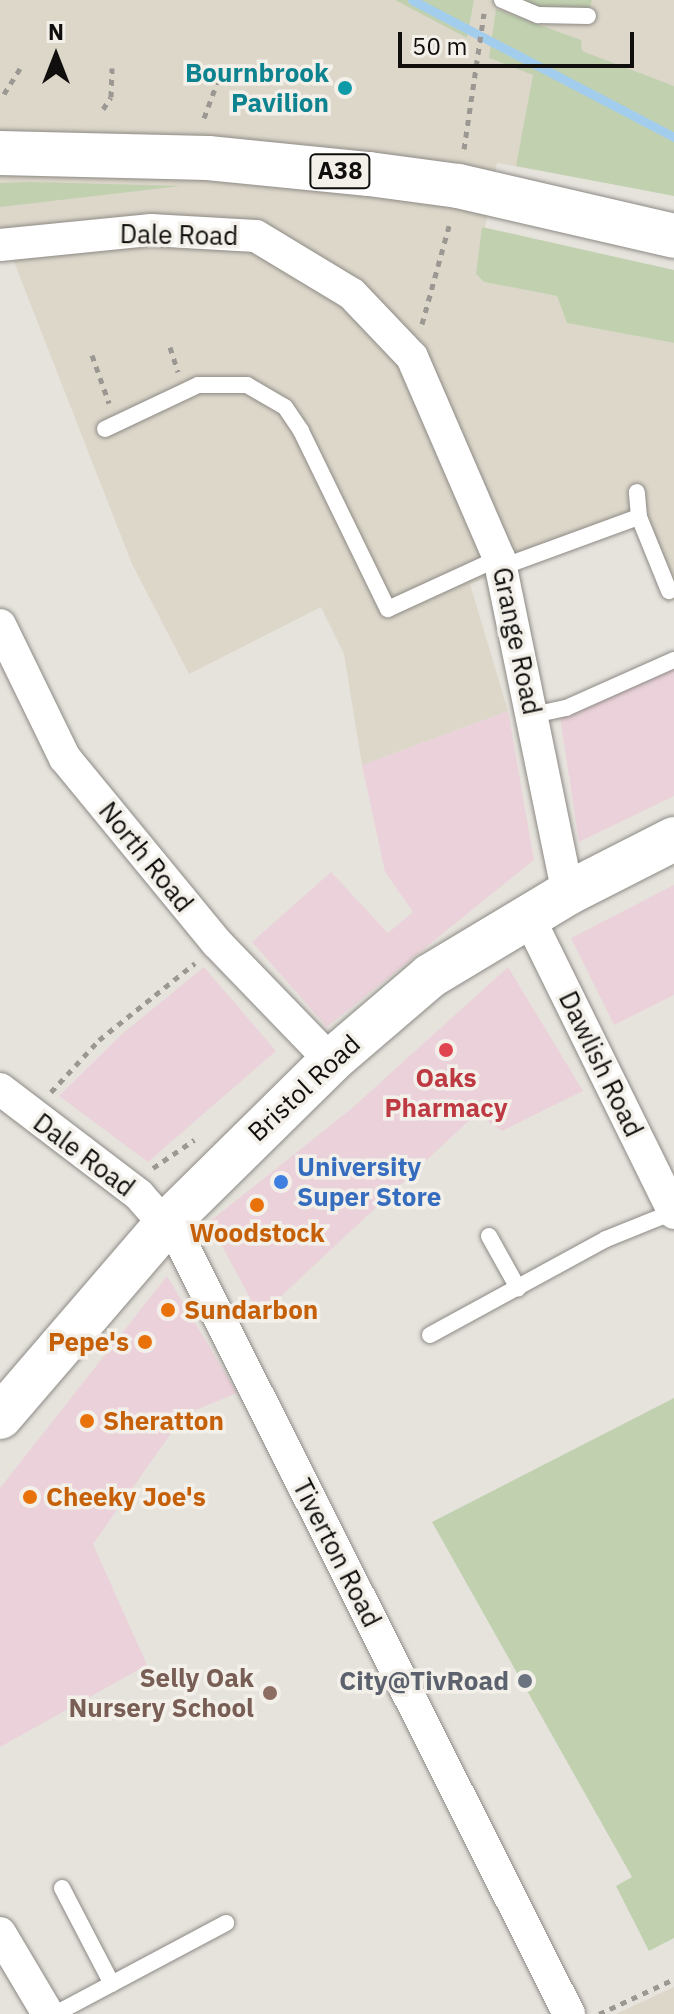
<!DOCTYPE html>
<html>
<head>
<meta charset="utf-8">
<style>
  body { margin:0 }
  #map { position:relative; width:674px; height:2014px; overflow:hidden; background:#e6e3dd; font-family:"IBM Plex Sans",sans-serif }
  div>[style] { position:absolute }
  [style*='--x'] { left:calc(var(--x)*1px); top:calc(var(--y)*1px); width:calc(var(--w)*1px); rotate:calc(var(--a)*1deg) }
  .commercial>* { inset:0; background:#ebd2da }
  .built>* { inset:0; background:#ddd7ca }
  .green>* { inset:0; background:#c1d1b0 }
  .stream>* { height:9px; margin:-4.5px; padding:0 4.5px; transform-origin:4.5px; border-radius:4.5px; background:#a3cded }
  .path>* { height:5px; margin-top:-2.5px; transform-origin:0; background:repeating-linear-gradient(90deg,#9b9894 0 6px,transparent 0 12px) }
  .roads { filter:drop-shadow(0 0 2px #8d8a85) drop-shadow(0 0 2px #8d8a85) }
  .service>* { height:16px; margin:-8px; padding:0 8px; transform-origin:8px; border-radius:8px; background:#fff }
  .minor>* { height:32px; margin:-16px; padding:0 16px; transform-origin:16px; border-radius:16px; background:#fff }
  .secondary>* { height:44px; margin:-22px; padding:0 22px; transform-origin:22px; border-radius:22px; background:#fff }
  .trunk>* { height:44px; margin:-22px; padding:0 22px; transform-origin:22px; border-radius:22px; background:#fff }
  .dots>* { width:22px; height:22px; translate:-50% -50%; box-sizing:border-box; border:4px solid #f3f0ea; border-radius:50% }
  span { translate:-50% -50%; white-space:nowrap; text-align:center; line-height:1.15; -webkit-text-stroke:7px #f3f0ea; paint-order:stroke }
  .shield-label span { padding:2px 6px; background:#f3f0ea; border:2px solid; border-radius:6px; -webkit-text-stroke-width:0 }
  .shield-label { font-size:24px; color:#100f0d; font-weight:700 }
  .culture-label { font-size:26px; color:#0d838f; font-weight:700 }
  .right { translate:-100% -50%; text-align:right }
  .street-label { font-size:26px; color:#100f0d }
  .health-label { font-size:26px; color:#be3a42; font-weight:700 }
  .shop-label { font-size:26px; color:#366cbe; font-weight:700 }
  .left { translate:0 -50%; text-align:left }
  .food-label { font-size:26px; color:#c56008; font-weight:700 }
  .education-label { font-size:26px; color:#785e54; font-weight:700 }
  .worship-label { font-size:26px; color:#5b616d; font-weight:700 }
  .north { position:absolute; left:16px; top:16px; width:80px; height:80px; -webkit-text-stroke:6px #f3f0ea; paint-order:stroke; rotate:0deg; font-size:22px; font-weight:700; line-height:32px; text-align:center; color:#100f0d }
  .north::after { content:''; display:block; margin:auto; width:28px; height:36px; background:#100f0d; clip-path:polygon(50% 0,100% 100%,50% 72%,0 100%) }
  .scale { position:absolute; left:398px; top:32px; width:236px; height:36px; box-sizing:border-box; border:4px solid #100f0d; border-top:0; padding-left:10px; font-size:24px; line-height:28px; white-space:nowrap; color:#100f0d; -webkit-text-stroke:6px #f3f0ea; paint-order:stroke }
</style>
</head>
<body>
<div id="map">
  <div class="commercial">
    <i style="clip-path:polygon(674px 651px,674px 796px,579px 842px,558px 704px)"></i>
    <i style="clip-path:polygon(508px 711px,534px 860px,327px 1027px,252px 942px,331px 872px,388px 933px,413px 912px,385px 872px,362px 765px)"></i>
    <i style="clip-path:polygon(674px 885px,674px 995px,614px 1025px,571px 938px)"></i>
    <i style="clip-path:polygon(204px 967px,276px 1051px,148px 1162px,59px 1096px,122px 1034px)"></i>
    <i style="clip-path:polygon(508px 967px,583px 1091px,502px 1131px,476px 1114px,260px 1316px,209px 1222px,351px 1109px)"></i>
    <i style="clip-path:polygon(167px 1276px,237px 1393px,184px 1415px,93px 1544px,147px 1665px,0 1747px,0 1488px)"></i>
  </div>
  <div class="built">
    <i style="clip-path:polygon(0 0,674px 0,674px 195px,497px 163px,476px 274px,484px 282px,557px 296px,568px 323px,674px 343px,674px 600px,667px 604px,633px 524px,470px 584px,508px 711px,362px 765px,344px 654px,321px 607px,189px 674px,132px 564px,0 226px)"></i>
    <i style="clip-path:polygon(674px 1987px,674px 2014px,616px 2014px)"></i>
  </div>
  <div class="green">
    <i style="clip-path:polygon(395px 0,474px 0,467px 38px)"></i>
    <i style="clip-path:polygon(502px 0,592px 0,588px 16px,569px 18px)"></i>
    <i style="clip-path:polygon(496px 9px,581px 40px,582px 51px,674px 86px,674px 196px,516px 166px,533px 75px,489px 58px)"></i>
    <i style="clip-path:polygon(32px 182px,181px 186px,0 207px,0 183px)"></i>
    <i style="clip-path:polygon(482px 227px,674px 270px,674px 343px,567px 323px,557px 296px,484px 282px,476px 274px)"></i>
    <i style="clip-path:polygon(674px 1398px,674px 1938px,649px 1951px,616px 1886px,632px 1877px,432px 1522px)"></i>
  </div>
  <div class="stream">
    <i style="--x:412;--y:0;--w:296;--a:27.6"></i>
  </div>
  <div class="path">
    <i style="--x:4;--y:94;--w:31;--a:-58"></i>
    <i style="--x:103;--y:109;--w:14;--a:-56"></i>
    <i style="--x:111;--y:97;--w:29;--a:-88"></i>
    <i style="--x:204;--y:118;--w:46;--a:-69.6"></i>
    <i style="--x:464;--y:149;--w:137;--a:-81.6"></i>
    <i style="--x:422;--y:324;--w:106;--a:-74.6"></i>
    <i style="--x:170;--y:347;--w:26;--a:72"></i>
    <i style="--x:92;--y:355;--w:51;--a:70.5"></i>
    <i style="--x:51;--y:1092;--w:71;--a:-47.3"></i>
    <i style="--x:99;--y:1040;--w:123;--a:-38.7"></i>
    <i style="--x:153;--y:1168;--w:50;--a:-34.3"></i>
    <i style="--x:599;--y:2014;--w:83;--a:-25"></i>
  </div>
  <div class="roads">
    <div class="service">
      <i style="--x:502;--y:0;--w:39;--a:23"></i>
      <i style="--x:538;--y:15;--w:50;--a:1.1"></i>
      <i style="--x:105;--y:429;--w:103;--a:-25.3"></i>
      <i style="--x:198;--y:385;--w:49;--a:0"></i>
      <i style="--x:247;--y:385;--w:44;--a:30.1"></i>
      <i style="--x:285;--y:407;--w:29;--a:56"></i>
      <i style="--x:301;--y:431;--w:198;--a:64"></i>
      <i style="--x:388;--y:609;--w:122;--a:-24.7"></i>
      <i style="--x:639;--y:517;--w:80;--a:67.9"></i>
      <i style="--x:502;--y:567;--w:146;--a:-20.1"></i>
      <i style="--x:639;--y:517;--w:25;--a:-95"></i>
      <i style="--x:533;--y:715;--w:34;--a:-12"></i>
      <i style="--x:566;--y:708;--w:118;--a:-24"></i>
      <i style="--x:489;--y:1236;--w:60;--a:60.9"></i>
      <i style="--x:430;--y:1335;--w:200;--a:-28.6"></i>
      <i style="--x:606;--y:1239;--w:72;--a:-21.9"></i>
      <i style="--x:62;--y:1888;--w:108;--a:62.5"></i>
      <i style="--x:55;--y:2014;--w:194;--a:-28"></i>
    </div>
    <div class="minor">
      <i style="--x:0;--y:245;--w:152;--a:-5.7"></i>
      <i style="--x:151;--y:230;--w:105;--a:3.3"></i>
      <i style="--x:256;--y:236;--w:112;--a:31.1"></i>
      <i style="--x:352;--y:294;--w:87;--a:46.4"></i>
      <i style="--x:412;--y:357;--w:219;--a:66.6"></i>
      <i style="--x:499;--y:558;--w:342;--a:78.4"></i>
      <i style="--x:0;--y:625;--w:148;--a:64"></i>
      <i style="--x:65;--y:758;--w:239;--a:50.6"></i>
      <i style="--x:217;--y:943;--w:164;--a:46"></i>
      <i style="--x:528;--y:916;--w:331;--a:63.8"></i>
      <i style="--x:0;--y:1089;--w:175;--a:37.3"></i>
      <i style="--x:139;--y:1195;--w:65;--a:48.7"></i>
      <i style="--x:182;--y:1244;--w:862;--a:63.32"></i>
      <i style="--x:0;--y:1933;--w:94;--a:59.3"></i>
    </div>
    <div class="secondary">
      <i style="--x:0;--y:1417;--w:257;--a:-49.3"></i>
      <i style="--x:168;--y:1222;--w:229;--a:-44.6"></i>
      <i style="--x:331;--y:1061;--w:130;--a:-40.6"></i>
      <i style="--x:430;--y:976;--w:161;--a:-31"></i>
      <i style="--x:568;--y:893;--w:119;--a:-27"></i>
    </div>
    <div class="trunk">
      <i style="--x:0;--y:153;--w:208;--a:1.4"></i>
      <i style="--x:208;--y:158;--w:162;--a:5.7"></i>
      <i style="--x:369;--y:174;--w:90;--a:7.7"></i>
      <i style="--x:458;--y:186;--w:222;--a:13"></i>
    </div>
  </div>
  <div class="dots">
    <i style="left:345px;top:88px;background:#0f9aa8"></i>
    <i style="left:446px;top:1050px;background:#e0444e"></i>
    <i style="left:281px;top:1182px;background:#3f7fe0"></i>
    <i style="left:257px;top:1205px;background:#e8710a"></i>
    <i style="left:168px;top:1310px;background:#e8710a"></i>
    <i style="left:145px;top:1342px;background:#e8710a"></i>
    <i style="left:87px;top:1421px;background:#e8710a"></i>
    <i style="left:30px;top:1497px;background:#e8710a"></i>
    <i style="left:525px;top:1681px;background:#6b7280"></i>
    <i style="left:270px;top:1693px;background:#8d6e63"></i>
  </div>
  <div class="shield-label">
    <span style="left:340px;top:171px">A38</span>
  </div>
  <div class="culture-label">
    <span class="right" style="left:329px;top:88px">Bournbrook<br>Pavilion</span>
  </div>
  <div class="street-label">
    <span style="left:179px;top:235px;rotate:1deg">Dale Road</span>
    <span style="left:517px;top:641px;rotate:78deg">Grange Road</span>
    <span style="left:146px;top:857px;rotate:51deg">North Road</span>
    <span style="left:601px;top:1064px;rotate:64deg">Dawlish Road</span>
    <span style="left:304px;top:1088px;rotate:-43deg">Bristol Road</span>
    <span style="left:84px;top:1155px;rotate:37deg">Dale Road</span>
    <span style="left:337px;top:1553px;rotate:63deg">Tiverton Road</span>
  </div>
  <div class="health-label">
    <span style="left:446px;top:1093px">Oaks<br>Pharmacy</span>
  </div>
  <div class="shop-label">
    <span class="left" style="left:297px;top:1182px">University<br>Super Store</span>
  </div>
  <div class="food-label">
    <span style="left:257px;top:1233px">Woodstock</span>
    <span class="left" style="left:184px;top:1310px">Sundarbon</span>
    <span class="right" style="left:129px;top:1342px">Pepe's</span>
    <span class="left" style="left:103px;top:1421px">Sheratton</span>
    <span class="left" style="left:46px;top:1497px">Cheeky Joe's</span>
  </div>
  <div class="education-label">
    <span class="right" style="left:254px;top:1693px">Selly Oak<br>Nursery School</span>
  </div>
  <div class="worship-label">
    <span class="right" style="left:509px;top:1681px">City@TivRoad</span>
  </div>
  <div class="north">N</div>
  <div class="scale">50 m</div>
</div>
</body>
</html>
